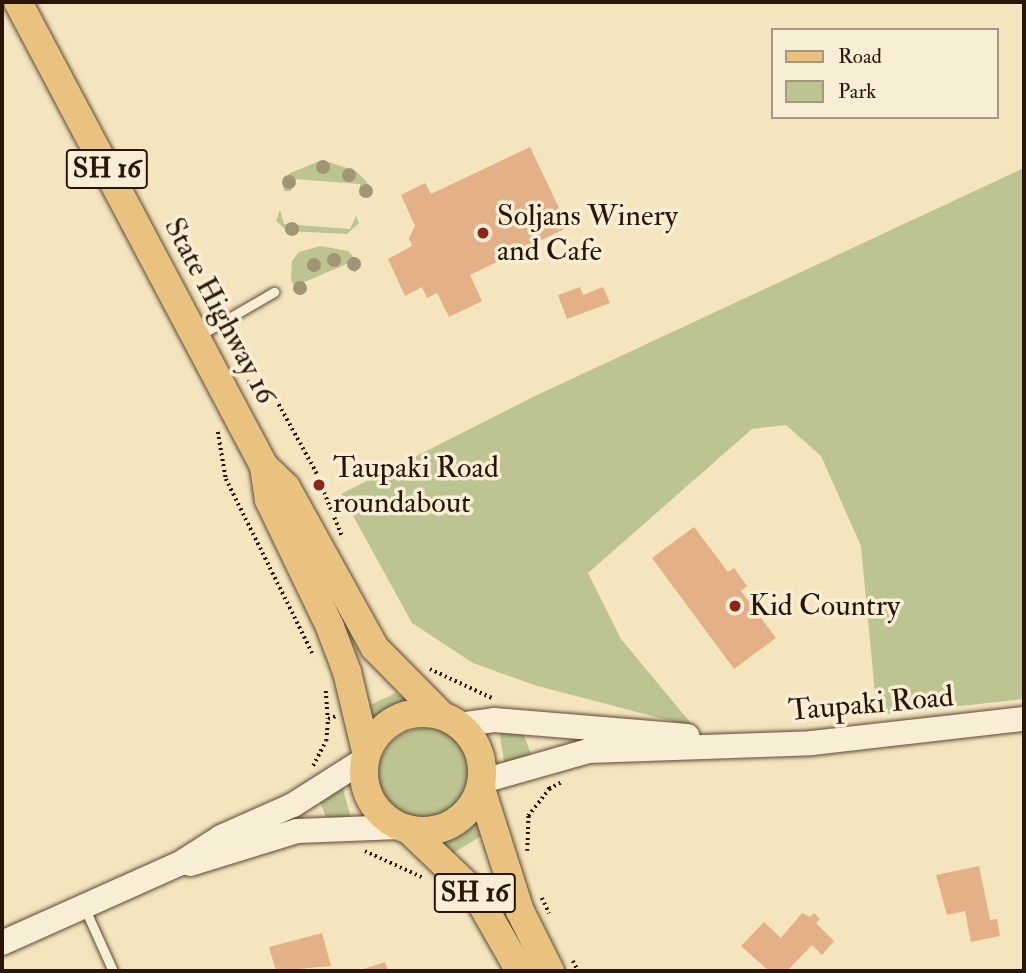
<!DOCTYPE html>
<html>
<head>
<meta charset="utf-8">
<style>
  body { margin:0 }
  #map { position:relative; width:1026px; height:973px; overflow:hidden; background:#f4e5be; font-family:"IM FELL Double Pica",serif }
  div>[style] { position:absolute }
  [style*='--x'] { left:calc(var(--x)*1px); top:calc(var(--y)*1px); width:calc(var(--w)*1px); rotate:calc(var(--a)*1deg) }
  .green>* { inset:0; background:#bcc491 }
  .round { border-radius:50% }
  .building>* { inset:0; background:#e3b087 }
  .path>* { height:3.5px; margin-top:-1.75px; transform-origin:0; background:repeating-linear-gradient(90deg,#291608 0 2px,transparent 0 5.5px) }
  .roads { filter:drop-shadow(0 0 2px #5c4a36) drop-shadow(0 0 2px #5c4a36) }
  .lane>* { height:9px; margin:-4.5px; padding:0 4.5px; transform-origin:4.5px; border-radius:4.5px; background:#f8eed5 }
  .secondary>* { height:24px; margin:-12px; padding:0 12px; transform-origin:12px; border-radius:12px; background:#f8eed5 }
  .primary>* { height:28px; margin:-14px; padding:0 14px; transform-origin:14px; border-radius:14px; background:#eac27f }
  .primary>.ring { margin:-14px; padding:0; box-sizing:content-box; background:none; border:28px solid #eac27f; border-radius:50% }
  .trees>* { width:14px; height:14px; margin:-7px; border-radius:50%; background:#a09574 }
  .dots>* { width:19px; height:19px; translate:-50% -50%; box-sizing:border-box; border:4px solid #f8eed5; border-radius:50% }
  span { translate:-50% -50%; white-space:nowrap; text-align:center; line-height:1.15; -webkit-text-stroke:7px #f8eed5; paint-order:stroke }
  .shield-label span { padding:2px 5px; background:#f8eed5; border:2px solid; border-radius:5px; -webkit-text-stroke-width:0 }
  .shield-label { font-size:28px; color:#291608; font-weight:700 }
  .poi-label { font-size:30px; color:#291608 }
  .left { translate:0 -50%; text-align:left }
  .street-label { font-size:30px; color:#291608 }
  .frame { position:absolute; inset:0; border:4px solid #291608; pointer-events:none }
  .legend { position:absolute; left:771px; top:28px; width:228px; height:91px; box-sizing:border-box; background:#f8eed5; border:2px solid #a59883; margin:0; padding:9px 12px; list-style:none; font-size:21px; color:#291608 }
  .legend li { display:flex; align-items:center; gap:14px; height:35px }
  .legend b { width:35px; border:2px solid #a59883 }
</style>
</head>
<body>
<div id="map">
  <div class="green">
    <i style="clip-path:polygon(322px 160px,356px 171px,367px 182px,370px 195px,361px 195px,360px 184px,294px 179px,291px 191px,284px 191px,283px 183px,290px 173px)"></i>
    <i style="clip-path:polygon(1024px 168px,1024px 699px,877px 715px,861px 546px,821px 456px,786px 425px,752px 429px,588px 573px,621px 639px,694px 727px,534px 685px,473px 663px,412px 623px,341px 494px,535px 396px)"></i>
    <i style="clip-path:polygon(280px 210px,284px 224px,350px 229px,356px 216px,359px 223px,347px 234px,287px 231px,276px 221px)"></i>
    <i style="clip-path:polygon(321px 246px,348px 251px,357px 261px,357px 270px,354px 273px,349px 263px,302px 283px,306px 292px,298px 292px,291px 280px,292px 261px,299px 252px)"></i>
    <i style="clip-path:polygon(396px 693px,413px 704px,371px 724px,368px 706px)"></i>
    <i class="round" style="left:378px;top:728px;width:94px;height:94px"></i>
    <i style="clip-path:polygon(499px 730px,522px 730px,531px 754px,505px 768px)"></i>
    <i style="clip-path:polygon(341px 782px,351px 818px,327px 819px,319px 800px)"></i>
    <i style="clip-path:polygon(477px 820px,481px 836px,452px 854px,433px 841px)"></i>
  </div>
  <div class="building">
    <i style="clip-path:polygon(530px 147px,568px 227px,470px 275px,482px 301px,449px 317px,437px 293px,427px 298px,422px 287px,405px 296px,388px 259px,412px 246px,409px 238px,415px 226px,401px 195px,425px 183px,431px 194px)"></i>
    <i style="clip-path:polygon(580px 287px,583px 295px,603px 287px,610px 303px,567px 319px,558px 295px)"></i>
    <i style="clip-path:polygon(694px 527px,728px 572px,734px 568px,747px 586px,741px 591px,776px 638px,734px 669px,652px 558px)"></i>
    <i style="clip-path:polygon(979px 866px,990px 920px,997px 919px,1000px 936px,971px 942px,965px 911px,947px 915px,936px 875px)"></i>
    <i style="clip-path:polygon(802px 913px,810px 917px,814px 913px,820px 919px,816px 923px,834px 941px,822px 955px,812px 945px,787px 971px,769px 971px,741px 946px,764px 922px,781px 938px)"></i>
    <i style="clip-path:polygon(322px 933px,331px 966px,276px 971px,269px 947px)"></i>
    <i style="clip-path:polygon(385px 962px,388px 971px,357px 971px)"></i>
  </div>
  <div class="path">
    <i style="--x:247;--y:382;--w:25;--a:18"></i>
    <i style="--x:271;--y:390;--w:94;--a:61.2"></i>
    <i style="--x:316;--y:472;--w:69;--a:67.9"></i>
    <i style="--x:218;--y:432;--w:48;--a:80.3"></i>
    <i style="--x:226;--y:479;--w:195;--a:63.6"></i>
    <i style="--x:430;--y:669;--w:68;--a:25.1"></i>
    <i style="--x:326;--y:691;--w:28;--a:86"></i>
    <i style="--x:313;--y:766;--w:28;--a:-63"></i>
    <i style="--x:326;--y:741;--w:22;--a:-85"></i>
    <i style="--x:328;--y:719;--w:9;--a:-21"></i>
    <i style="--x:549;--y:789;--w:13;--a:-29"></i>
    <i style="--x:365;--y:851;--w:65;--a:24.6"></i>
    <i style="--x:527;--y:851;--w:35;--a:-88"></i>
    <i style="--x:528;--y:816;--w:34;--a:-52"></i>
    <i style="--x:549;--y:789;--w:5;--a:-112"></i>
    <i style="--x:542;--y:898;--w:17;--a:65"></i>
    <i style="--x:573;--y:961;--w:11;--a:63"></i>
  </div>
  <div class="roads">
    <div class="lane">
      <i style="--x:200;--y:335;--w:86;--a:-30.2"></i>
      <i style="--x:85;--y:909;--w:68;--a:65.7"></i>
    </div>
    <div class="secondary">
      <i style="--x:459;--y:725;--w:35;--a:-8"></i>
      <i style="--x:494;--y:720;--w:194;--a:4.7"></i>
      <i style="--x:483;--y:781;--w:109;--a:-15.9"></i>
      <i style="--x:588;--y:751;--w:224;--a:-2"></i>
      <i style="--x:812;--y:743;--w:213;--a:-6.5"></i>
      <i style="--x:190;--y:864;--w:112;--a:-17.1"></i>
      <i style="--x:297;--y:831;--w:103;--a:-2.2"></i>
      <i style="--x:2;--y:943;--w:194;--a:-24.1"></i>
      <i style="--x:179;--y:864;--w:50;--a:-32.7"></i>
      <i style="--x:221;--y:837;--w:79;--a:-24"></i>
      <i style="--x:293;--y:805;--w:84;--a:-32.4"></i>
    </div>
    <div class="primary">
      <i style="--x:18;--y:2;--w:525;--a:62.07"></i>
      <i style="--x:264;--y:466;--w:34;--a:82"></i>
      <i style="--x:269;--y:500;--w:141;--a:64.3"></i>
      <i style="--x:330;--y:627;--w:48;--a:69.3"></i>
      <i style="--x:347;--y:672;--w:81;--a:76.5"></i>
      <i style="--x:264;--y:466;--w:30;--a:44"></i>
      <i style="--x:286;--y:487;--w:184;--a:61.1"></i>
      <i style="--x:375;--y:648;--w:94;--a:45.4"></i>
      <i class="ring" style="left:364px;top:713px;width:90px;height:90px"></i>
      <i style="--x:481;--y:789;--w:128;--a:72.3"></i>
      <i style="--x:520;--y:911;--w:67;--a:63.4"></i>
      <i style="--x:410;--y:831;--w:91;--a:43.7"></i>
      <i style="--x:476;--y:894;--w:89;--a:60.3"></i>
    </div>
  </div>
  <div class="trees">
    <i style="left:323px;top:167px"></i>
    <i style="left:349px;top:175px"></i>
    <i style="left:289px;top:182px"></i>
    <i style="left:366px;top:191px"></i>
    <i style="left:292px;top:229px"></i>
    <i style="left:334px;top:260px"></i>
    <i style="left:354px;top:264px"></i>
    <i style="left:314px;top:265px"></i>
    <i style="left:300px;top:288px"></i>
  </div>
  <div class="dots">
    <i style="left:483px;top:233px;background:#8f2418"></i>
    <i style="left:319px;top:485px;background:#8f2418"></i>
    <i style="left:735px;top:606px;background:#8f2418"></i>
  </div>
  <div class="shield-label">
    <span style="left:107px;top:169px">SH 16</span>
    <span style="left:475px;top:893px">SH 16</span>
  </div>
  <div class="poi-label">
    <span class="left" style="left:497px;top:233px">Soljans Winery<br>and Cafe</span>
    <span class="left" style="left:333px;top:485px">Taupaki Road<br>roundabout</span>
    <span class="left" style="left:749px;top:606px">Kid Country</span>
  </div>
  <div class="street-label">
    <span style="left:220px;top:311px;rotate:62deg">State Highway 16</span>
    <span style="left:871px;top:704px;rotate:-5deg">Taupaki Road</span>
  </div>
  <div class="frame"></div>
  <ul class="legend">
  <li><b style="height:9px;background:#eac27f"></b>Road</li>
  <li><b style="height:19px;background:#bcc491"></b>Park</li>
  </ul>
</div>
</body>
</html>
